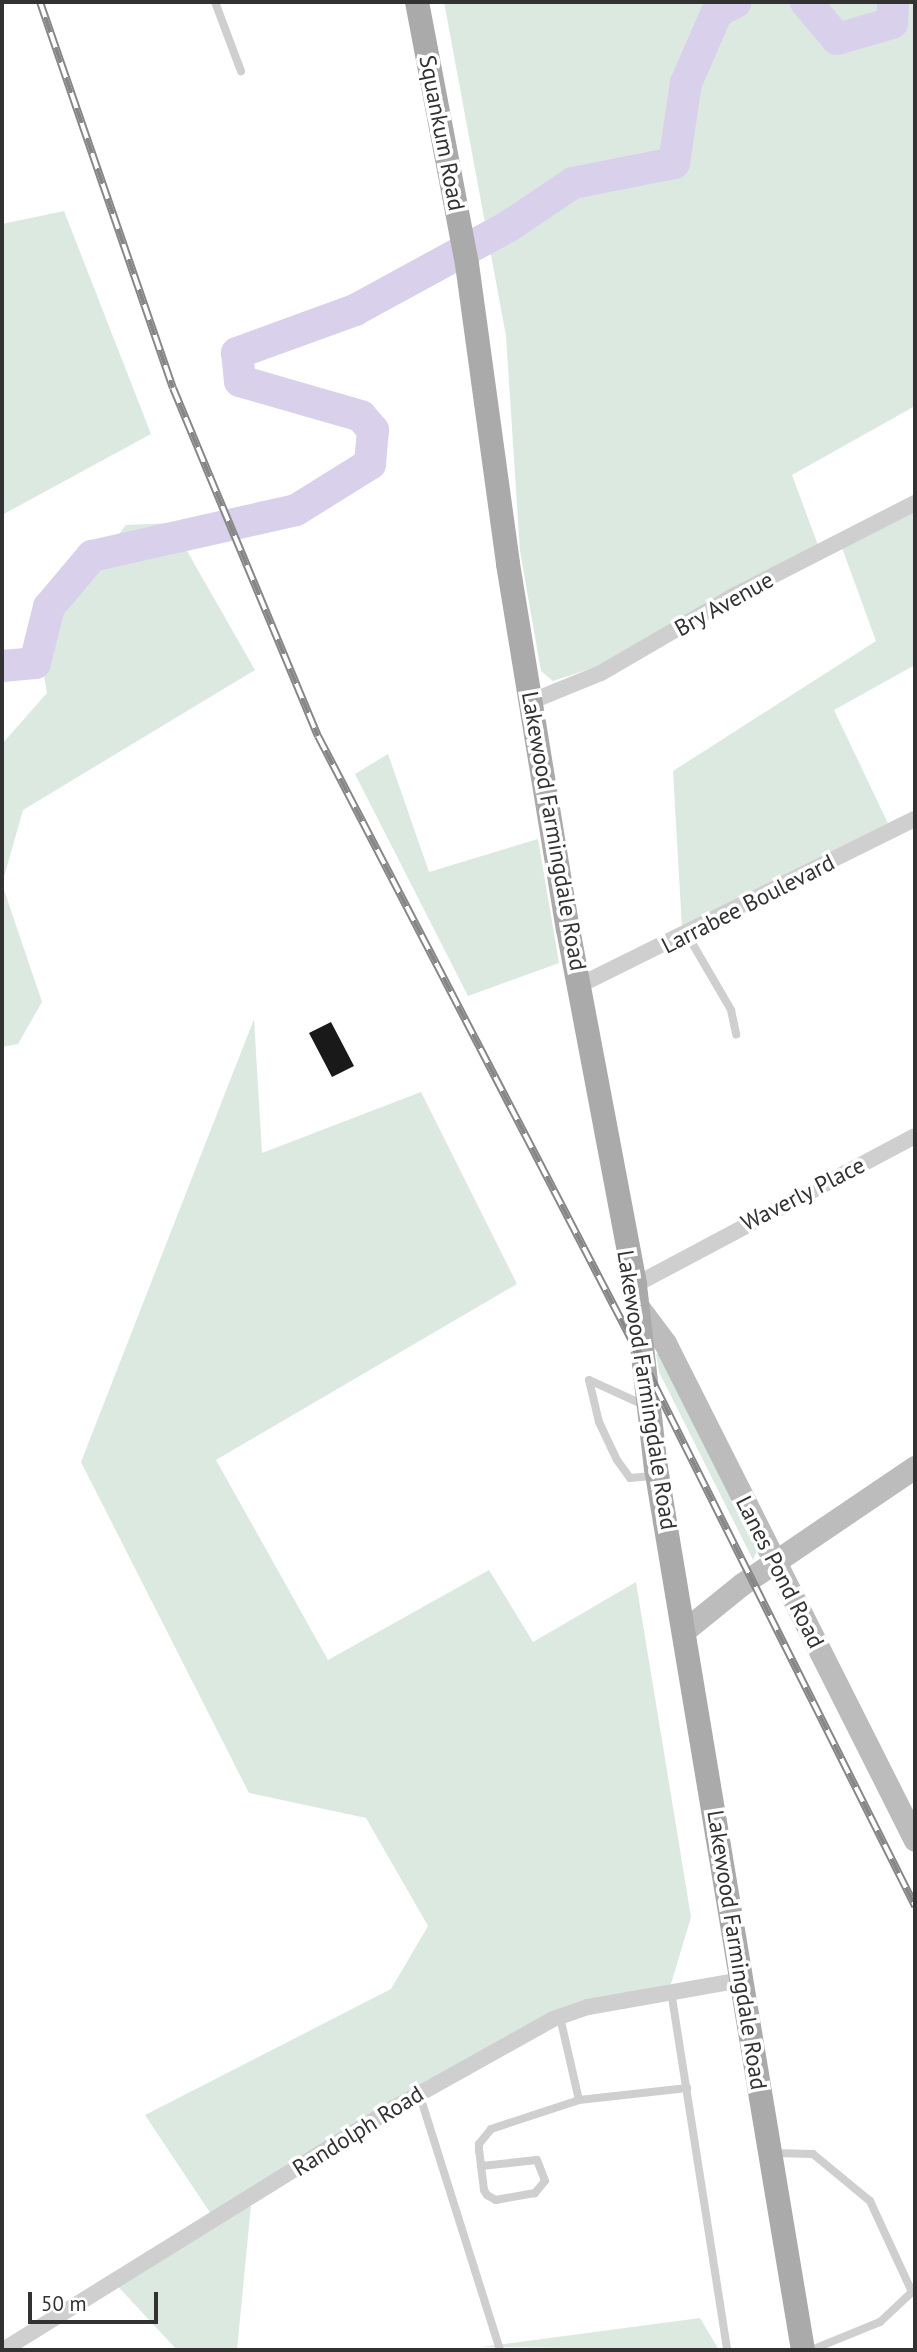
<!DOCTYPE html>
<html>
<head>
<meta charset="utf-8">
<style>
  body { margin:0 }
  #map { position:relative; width:917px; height:2352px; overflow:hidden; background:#fff; font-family:"PT Sans",sans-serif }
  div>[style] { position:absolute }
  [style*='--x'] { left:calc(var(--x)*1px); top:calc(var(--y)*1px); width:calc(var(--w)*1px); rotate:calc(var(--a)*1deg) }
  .green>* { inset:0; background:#dce9e1 }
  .river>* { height:32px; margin:-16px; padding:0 16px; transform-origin:16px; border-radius:16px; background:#d9d0ec }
  .building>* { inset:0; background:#191919 }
  .lane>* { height:8px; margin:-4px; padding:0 4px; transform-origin:4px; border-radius:4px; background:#cfcfcf }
  .street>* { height:16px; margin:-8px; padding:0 8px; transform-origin:8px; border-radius:8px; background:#cfcfcf }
  .secondary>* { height:23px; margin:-11.5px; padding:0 11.5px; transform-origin:11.5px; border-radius:11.5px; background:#bcbcbc }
  .primary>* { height:24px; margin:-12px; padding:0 12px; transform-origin:12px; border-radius:12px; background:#aaa }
  .rail>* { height:8px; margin-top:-4px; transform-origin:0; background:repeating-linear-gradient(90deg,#fff 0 16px,#878787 0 32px); box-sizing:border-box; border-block:2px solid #878787 }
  span { translate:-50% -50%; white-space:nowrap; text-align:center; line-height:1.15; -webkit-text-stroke:7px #fff; paint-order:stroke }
  .street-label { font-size:23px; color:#323232 }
  .frame { position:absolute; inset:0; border:4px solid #323232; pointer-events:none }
  .scale { position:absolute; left:28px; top:2292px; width:130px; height:32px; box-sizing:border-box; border:4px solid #323232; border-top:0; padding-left:9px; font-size:21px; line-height:24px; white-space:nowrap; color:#323232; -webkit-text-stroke:5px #fff; paint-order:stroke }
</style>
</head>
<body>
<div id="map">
  <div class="green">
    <i style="clip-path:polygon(444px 2px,915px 2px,915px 406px,792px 475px,818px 545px,599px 666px,553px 681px,541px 671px,520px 551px,506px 336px)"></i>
    <i style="clip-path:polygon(64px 211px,151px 434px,2px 515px,2px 224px)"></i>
    <i style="clip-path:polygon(915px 505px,915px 665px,834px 710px,893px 834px,683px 946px,673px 771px,876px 641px,841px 545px)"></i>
    <i style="clip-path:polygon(171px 523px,255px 670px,23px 810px,2px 884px,42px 1002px,18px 1044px,2px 1047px,2px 744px,47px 693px,37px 637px,126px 525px)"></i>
    <i style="clip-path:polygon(388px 754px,429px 872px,538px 839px,559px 963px,468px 996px,355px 774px)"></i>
    <i style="clip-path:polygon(254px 1019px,262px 1153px,421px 1092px,517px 1284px,216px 1460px,328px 1660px,489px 1570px,533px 1642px,636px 1582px,691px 1917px,671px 1984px,500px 2046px,252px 2195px,237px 2350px,177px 2350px,113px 2281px,213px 2217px,145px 2115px,391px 1989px,428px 1926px,366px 1818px,249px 1793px,81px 1462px)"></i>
    <i style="clip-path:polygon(661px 1353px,758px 1548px,753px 1560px,659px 1372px,656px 1354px)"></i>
    <i style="clip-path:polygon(700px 2318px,719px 2350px,481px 2347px)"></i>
  </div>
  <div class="river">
    <i style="--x:806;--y:2;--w:48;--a:50"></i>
    <i style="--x:837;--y:39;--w:57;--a:-16.2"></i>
    <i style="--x:892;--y:23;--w:21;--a:-87"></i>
    <i style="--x:2;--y:666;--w:33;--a:-5"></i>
    <i style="--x:35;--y:663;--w:58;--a:-76"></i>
    <i style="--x:49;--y:607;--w:67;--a:-49.9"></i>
    <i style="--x:92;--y:556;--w:209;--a:-12.7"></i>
    <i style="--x:296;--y:510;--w:87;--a:-31.9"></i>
    <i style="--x:370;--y:464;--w:34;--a:-85"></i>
    <i style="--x:373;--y:430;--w:18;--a:-131"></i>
    <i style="--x:361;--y:416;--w:126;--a:-163.9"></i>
    <i style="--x:240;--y:381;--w:28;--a:-96"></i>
    <i style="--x:237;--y:353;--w:126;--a:-20"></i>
    <i style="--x:355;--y:310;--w:175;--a:-28.6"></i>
    <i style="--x:509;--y:226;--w:77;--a:-33.9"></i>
    <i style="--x:573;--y:183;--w:103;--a:-11.2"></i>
    <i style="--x:674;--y:163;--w:81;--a:-81.5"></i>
    <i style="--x:686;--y:83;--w:77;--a:-66.4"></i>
    <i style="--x:717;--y:12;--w:21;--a:-28"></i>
  </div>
  <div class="building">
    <i style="clip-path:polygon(331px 1022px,354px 1066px,332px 1077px,309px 1033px)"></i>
  </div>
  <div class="lane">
    <i style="--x:215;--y:2;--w:74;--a:69.4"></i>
    <i style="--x:688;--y:936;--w:86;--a:59.8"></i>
    <i style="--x:731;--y:1010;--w:25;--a:78"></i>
    <i style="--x:644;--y:1405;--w:60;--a:-155.6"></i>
    <i style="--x:589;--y:1380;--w:43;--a:76.6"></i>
    <i style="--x:599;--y:1422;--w:42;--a:64.7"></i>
    <i style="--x:617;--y:1460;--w:22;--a:54"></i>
    <i style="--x:630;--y:1478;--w:25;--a:-5"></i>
    <i style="--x:671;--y:1991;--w:363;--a:81.1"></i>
    <i style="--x:560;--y:2017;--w:85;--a:77.1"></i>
    <i style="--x:419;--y:2093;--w:269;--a:72.5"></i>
    <i style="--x:773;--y:2153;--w:40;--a:1.4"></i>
    <i style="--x:813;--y:2154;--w:74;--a:39.5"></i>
    <i style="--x:870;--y:2201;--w:100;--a:65.2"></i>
    <i style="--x:912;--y:2292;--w:44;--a:136.8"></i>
    <i style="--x:880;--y:2322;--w:74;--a:157.9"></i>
    <i style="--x:481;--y:2166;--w:56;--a:-6.1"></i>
    <i style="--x:537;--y:2160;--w:22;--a:69"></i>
    <i style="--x:545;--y:2181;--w:16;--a:130"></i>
    <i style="--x:535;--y:2193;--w:40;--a:170"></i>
    <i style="--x:496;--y:2200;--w:10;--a:-151"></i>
    <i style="--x:487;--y:2195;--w:6;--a:-121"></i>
    <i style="--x:484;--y:2190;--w:39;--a:-97"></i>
    <i style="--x:479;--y:2151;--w:7;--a:-90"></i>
    <i style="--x:479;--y:2144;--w:19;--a:-51"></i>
    <i style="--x:491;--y:2129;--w:93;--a:-18.2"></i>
    <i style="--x:579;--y:2100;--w:109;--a:-6.3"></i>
  </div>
  <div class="street">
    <i style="--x:532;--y:701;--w:74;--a:-22.1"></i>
    <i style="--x:601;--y:673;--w:157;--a:-30.2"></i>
    <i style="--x:737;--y:594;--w:200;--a:-27.1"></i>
    <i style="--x:580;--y:985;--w:374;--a:-26.4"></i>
    <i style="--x:635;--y:1285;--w:317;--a:-28"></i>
    <i style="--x:3;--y:2350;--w:460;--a:-31.8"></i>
    <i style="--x:394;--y:2108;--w:182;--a:-29.2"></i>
    <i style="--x:553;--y:2019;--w:37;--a:-19"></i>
    <i style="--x:588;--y:2007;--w:155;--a:-10"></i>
  </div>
  <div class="secondary">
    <i style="--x:638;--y:1307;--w:45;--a:53.1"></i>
    <i style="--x:665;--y:1343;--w:556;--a:63.3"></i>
    <i style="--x:685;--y:1630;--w:73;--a:-38.9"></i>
    <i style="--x:742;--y:1584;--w:209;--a:-34.1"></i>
  </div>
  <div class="primary">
    <i style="--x:417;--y:2;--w:267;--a:79.2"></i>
    <i style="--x:467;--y:264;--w:303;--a:82.2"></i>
    <i style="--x:508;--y:564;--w:370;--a:80.7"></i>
    <i style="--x:568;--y:929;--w:362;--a:79.3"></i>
    <i style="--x:635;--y:1285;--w:184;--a:83.5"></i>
    <i style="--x:656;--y:1468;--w:894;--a:80.54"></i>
  </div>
  <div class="rail">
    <i style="--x:40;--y:2;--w:408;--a:71"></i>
    <i style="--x:173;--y:388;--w:377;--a:67.4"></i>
    <i style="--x:318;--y:736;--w:701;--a:62.56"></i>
    <i style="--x:641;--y:1358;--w:613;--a:63.43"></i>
  </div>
  <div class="street-label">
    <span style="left:442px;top:133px;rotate:79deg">Squankum Road</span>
    <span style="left:724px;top:604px;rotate:-29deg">Bry Avenue</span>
    <span style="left:554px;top:831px;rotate:80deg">Lakewood Farmingdale Road</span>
    <span style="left:748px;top:904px;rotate:-27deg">Larrabee Boulevard</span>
    <span style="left:803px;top:1194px;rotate:-27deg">Waverly Place</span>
    <span style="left:647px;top:1390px;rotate:81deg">Lakewood Farmingdale Road</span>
    <span style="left:780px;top:1572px;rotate:63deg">Lanes Pond Road</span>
    <span style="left:737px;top:1950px;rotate:81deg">Lakewood Farmingdale Road</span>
    <span style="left:358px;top:2131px;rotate:-32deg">Randolph Road</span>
  </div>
  <div class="frame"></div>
  <div class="scale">50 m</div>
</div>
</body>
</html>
